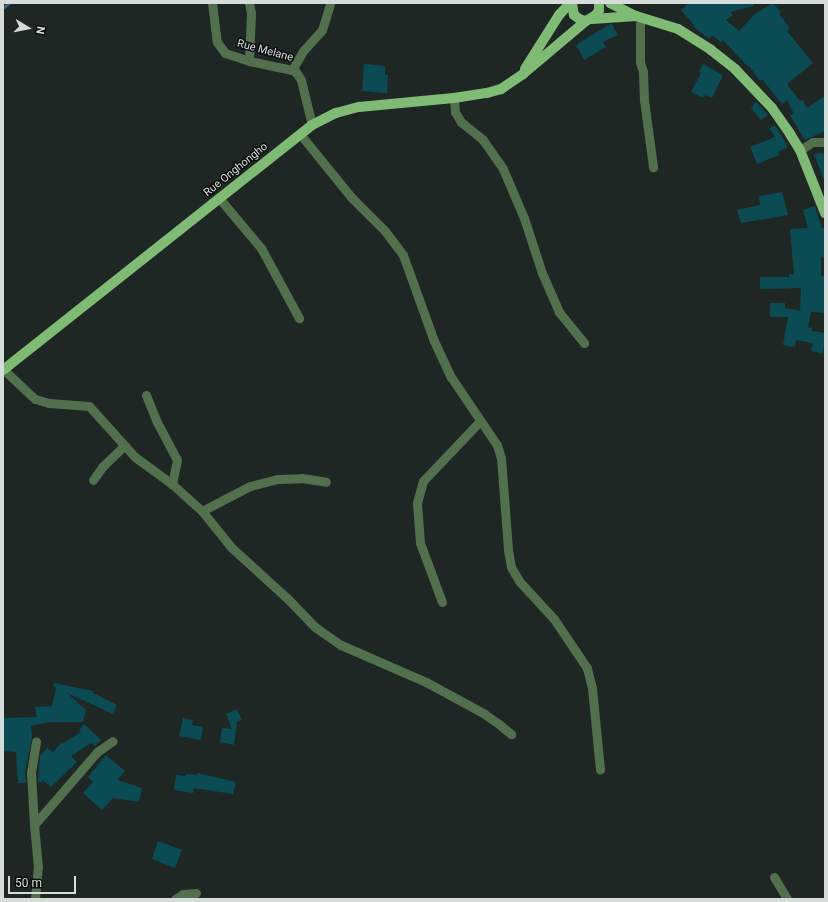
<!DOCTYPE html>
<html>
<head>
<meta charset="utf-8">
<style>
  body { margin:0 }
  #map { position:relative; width:828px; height:902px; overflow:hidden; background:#1e2724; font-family:Roboto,sans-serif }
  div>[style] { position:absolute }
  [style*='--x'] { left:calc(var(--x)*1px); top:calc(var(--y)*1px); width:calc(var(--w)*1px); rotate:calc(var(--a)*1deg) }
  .stream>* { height:2.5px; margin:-1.25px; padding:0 1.25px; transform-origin:1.25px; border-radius:1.25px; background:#316183 }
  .building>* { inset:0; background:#0b4b54 }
  .minor>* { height:9px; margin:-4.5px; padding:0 4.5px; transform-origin:4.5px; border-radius:4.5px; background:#53704e }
  .major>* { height:10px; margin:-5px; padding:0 5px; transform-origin:5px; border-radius:5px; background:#80bb75 }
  span { translate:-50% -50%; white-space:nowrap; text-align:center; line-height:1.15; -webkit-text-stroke:3px #0b0f0e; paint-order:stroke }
  .street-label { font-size:11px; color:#d6dcda }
  .frame { position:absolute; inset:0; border:4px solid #d6dcda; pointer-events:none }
  .north { position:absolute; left:8px; top:8px; width:40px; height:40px; -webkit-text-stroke:3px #0b0f0e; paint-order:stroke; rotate:100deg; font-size:11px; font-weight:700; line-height:16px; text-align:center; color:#d6dcda }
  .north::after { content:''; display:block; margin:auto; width:14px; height:18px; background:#d6dcda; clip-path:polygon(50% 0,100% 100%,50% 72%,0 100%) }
  .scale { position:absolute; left:8px; top:876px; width:68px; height:18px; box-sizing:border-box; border:2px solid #d6dcda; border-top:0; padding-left:5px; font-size:12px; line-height:14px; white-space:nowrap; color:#d6dcda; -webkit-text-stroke:3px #0b0f0e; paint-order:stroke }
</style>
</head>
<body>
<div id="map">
  <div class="stream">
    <i style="--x:3;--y:8;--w:8;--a:-40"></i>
  </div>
  <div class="building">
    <i style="clip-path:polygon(689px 3px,753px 3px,753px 6px,730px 12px,733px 15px,726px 20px,739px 31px,755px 14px,773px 3px,781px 12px,779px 14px,790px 28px,787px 31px,813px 63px,787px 84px,800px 101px,803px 100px,807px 108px,825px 96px,825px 131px,805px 140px,790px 115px,794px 114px,787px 100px,782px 104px,762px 79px,760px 81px,749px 66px,748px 67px,723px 40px,721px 42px,712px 35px,709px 39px,694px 27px,695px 26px,681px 10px)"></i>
    <i style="clip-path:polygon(610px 24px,612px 24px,618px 35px,603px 42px,606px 47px,584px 60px,576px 45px)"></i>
    <i style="clip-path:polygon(364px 64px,385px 66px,385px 75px,388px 75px,387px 93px,362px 91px)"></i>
    <i style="clip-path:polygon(703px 64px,723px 75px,712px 98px,705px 95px,703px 98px,691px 92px,701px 73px,699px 72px)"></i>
    <i style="clip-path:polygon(756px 102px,768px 115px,761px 120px,751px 108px)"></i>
    <i style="clip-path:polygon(775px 125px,788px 147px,778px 152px,779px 155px,757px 164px,750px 147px,775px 137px,769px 128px)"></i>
    <i style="clip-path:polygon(818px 153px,825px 154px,825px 182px,814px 155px)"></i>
    <i style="clip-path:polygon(782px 192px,788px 215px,741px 223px,737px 210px,760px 205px,759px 196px)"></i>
    <i style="clip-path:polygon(815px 206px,822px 228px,824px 228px,825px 241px,825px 257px,821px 258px,821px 276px,825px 276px,825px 313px,811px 312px,808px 327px,812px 328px,812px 331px,825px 333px,823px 354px,811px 351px,813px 343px,796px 340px,795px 347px,783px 345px,788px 317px,770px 317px,770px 303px,785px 303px,785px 308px,800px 311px,801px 288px,760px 289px,760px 277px,789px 277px,789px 274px,794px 275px,790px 229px,808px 228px,803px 210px)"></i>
    <i style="clip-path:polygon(54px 683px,93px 691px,93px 693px,117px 705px,113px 714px,67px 693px,86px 710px,83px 722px,49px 722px,31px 726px,32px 737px,25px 772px,26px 783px,18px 783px,16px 752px,3px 751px,3px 718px,37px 717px,35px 707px,52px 706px,56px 688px,53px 686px)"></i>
    <i style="clip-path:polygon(237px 709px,242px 720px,237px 722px,234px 745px,220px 742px,222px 728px,232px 729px,226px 714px)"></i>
    <i style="clip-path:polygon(183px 718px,193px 720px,192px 725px,203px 727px,201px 740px,179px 736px)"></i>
    <i style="clip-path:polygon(84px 724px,101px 740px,95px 746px,91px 743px,71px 756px,77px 762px,51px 787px,42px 780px,42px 782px,38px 782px,40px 756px,47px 748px,53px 752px,61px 743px,62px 744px,81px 732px,79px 730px)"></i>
    <i style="clip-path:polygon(106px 755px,125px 771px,117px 780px,142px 788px,139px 802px,113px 798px,102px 810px,83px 793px,93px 782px,88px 777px)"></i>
    <i style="clip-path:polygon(197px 773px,236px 782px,233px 794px,194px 788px,193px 793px,174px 790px,176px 775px,185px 776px,186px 774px,197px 775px)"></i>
    <i style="clip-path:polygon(158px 841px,182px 850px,175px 868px,152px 859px)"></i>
  </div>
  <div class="minor">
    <i style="--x:212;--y:3;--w:39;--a:83"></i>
    <i style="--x:217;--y:42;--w:14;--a:54"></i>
    <i style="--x:225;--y:53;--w:25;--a:18"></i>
    <i style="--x:249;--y:61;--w:44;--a:11.8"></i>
    <i style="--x:292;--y:70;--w:4;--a:27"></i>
    <i style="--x:296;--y:72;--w:9;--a:58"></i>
    <i style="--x:301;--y:80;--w:46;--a:76.3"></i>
    <i style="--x:642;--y:18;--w:7;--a:106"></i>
    <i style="--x:640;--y:25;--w:37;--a:90"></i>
    <i style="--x:640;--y:62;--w:10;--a:73"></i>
    <i style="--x:643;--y:72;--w:28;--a:88"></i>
    <i style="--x:644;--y:100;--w:68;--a:82.3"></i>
    <i style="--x:249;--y:61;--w:48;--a:-87.6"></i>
    <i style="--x:251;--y:13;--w:10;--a:-101"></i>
    <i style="--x:292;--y:70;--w:22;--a:-60"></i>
    <i style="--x:303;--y:51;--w:28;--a:-48"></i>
    <i style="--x:322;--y:30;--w:28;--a:-73"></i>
    <i style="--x:454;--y:98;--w:14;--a:86"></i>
    <i style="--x:455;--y:112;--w:12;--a:59"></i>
    <i style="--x:461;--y:122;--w:28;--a:39"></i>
    <i style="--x:483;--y:140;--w:35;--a:55"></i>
    <i style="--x:503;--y:169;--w:53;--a:66.8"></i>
    <i style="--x:524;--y:218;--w:58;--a:71.9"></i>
    <i style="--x:542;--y:273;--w:43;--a:66.4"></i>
    <i style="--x:559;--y:312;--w:40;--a:51"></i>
    <i style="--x:300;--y:134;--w:81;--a:51"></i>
    <i style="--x:351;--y:197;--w:48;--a:45"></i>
    <i style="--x:385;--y:231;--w:30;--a:53"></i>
    <i style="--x:403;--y:255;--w:91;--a:70.2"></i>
    <i style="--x:434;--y:341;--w:40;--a:65"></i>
    <i style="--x:451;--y:377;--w:82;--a:55.9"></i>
    <i style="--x:497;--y:445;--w:14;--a:73"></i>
    <i style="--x:501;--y:458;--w:92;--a:85.6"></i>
    <i style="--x:508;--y:550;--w:17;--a:80"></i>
    <i style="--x:511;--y:567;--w:16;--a:60"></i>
    <i style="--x:519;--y:581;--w:52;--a:47.4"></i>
    <i style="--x:554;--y:619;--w:59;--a:56"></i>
    <i style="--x:587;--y:668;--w:21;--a:76"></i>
    <i style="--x:592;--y:688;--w:82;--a:84.4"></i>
    <i style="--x:800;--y:150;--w:15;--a:-32"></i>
    <i style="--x:813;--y:142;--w:12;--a:0"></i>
    <i style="--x:219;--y:198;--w:65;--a:50"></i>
    <i style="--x:261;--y:248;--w:80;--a:61.5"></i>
    <i style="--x:4;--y:370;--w:42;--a:43.1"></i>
    <i style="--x:35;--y:399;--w:15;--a:16"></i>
    <i style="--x:49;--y:403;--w:40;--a:4.3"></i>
    <i style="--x:89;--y:406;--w:69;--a:48"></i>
    <i style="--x:135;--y:457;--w:46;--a:36.1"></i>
    <i style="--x:172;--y:484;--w:40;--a:42"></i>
    <i style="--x:202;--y:511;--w:48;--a:51"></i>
    <i style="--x:232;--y:548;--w:74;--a:42.3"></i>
    <i style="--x:287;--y:598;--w:40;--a:46"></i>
    <i style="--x:315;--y:627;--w:32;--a:35"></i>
    <i style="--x:341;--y:645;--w:93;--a:23.5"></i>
    <i style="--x:426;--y:682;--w:65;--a:28.5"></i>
    <i style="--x:483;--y:713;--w:19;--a:35"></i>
    <i style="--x:499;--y:724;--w:16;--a:40"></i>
    <i style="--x:146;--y:395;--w:29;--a:68"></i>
    <i style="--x:157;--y:422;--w:43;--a:62.2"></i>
    <i style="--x:177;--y:460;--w:25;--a:102"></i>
    <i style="--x:93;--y:480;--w:16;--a:-55"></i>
    <i style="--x:102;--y:467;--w:30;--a:-44"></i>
    <i style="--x:202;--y:511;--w:54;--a:-27.5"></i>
    <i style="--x:250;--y:486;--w:29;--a:-14"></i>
    <i style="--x:278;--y:479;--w:24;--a:-2"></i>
    <i style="--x:302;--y:478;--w:24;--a:9"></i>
    <i style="--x:442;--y:602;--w:63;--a:-110.4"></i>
    <i style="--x:420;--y:543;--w:40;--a:-94.3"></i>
    <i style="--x:417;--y:503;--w:23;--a:-75"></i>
    <i style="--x:423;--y:481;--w:83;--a:-46.5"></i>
    <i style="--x:34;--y:825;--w:52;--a:-93.3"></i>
    <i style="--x:31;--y:773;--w:32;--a:-81"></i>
    <i style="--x:774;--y:877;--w:26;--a:59"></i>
    <i style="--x:35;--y:899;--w:32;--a:-85"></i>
    <i style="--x:38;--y:867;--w:42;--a:-95.4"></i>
    <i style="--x:34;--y:825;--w:96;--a:-49.2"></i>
    <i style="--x:97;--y:752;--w:19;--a:-35"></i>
    <i style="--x:175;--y:899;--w:9;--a:-32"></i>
    <i style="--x:183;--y:894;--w:13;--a:-4"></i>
  </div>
  <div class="major">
    <i style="--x:572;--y:3;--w:12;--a:81"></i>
    <i style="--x:574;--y:15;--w:9;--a:36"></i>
    <i style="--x:581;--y:20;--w:5;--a:11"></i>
    <i style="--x:586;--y:21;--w:12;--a:-31"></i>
    <i style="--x:596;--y:15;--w:6;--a:-59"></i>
    <i style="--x:599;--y:10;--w:7;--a:-90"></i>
    <i style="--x:610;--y:3;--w:29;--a:27"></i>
    <i style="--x:636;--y:16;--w:44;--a:17.2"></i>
    <i style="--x:678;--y:29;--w:39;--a:32"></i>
    <i style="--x:711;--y:50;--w:31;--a:38"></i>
    <i style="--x:735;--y:69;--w:54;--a:46.5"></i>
    <i style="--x:772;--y:108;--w:32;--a:55"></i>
    <i style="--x:790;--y:134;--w:19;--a:58"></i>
    <i style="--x:800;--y:150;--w:68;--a:68.4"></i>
    <i style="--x:592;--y:19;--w:44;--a:-3.9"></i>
    <i style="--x:525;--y:69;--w:64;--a:-57.8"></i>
    <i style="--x:559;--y:15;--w:16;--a:-47"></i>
    <i style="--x:3;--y:370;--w:394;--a:-38.4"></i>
    <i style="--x:312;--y:125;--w:27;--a:-27"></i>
    <i style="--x:336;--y:113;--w:24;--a:-15"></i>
    <i style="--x:359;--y:107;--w:95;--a:-5.4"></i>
    <i style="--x:454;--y:98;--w:33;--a:-9"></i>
    <i style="--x:487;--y:93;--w:15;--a:-16"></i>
    <i style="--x:501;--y:89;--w:27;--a:-34"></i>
    <i style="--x:523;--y:74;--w:82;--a:-40.1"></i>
  </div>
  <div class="street-label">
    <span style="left:265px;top:51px;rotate:15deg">Rue Melane</span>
    <span style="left:236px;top:170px;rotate:-39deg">Rue Onghongho</span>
  </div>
  <div class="frame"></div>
  <div class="north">N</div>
  <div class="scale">50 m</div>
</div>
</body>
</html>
